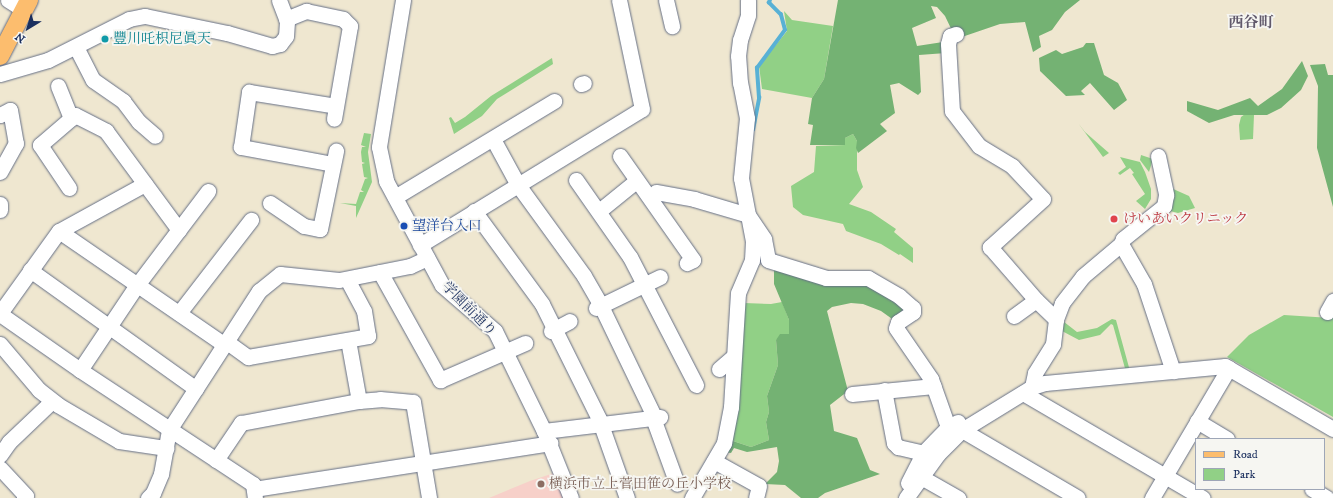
<!DOCTYPE html>
<html>
<head>
<meta charset="utf-8">
<style>
  body { margin:0 }
  #map { position:relative; width:1333px; height:498px; overflow:hidden; background:#efe7d0; font-family:"IM FELL DW Pica","Noto Serif JP",serif }
  div>[style] { position:absolute }
  [style*='--x'] { left:calc(var(--x)*1px); top:calc(var(--y)*1px); width:calc(var(--w)*1px); rotate:calc(var(--a)*1deg) }
  .built>* { inset:0; background:#f7d0c9 }
  .green>* { inset:0; background:#91d086 }
  .forest>* { inset:0; background:#74b273 }
  .stream>* { height:3.5px; margin:-1.75px; padding:0 1.75px; transform-origin:1.75px; border-radius:1.75px; background:#58b1d5 }
  .roads { filter:drop-shadow(0 0 1px #656f86) drop-shadow(0 0 1px #656f86) }
  .minor>* { height:15px; margin:-7.5px; padding:0 7.5px; transform-origin:7.5px; border-radius:7.5px; background:#fff }
  .major>* { height:18px; margin:-9px; padding:0 9px; transform-origin:9px; border-radius:9px; background:#fcbd6e }
  .dots>* { width:11px; height:11px; translate:-50% -50%; box-sizing:border-box; border:2px solid #f6f6f2; border-radius:50% }
  span { translate:-50% -50%; white-space:nowrap; text-align:center; line-height:1.15; -webkit-text-stroke:3.5px #f6f6f2; paint-order:stroke }
  .culture-label { font-size:14px; color:#0d838f }
  .left { translate:0 -50%; text-align:left }
  .health-label { font-size:14px; color:#be3a42 }
  .transit-label { font-size:14px; color:#164399 }
  .street-label { font-size:14px; color:#1b2f5e }
  .education-label { font-size:14px; color:#785e54 }
  .neighbourhood-label { font-size:15px; color:#61596b; font-weight:700 }
  .legend { position:absolute; left:1195px; top:438px; width:130px; height:52px; box-sizing:border-box; background:#f6f6f2; border:1px solid #9ea6b7; margin:0; padding:5px 7px; list-style:none; font-size:12px; color:#1b2f5e }
  .legend li { display:flex; align-items:center; gap:8px; height:20px }
  .legend b { width:20px; border:1px solid #9ea6b7 }
  .north { position:absolute; left:8px; top:8px; width:40px; height:40px; -webkit-text-stroke:3px #f6f6f2; paint-order:stroke; rotate:218deg; font-size:11px; font-weight:700; line-height:16px; text-align:center; color:#1b2f5e }
  .north::after { content:''; display:block; margin:auto; width:14px; height:18px; background:#1b2f5e; clip-path:polygon(50% 0,100% 100%,50% 72%,0 100%) }
</style>
</head>
<body>
<div id="map">
  <div class="built">
    <i style="clip-path:polygon(554px 473px,563px 498px,489px 498px,530px 481px)"></i>
  </div>
  <div class="green">
    <i style="clip-path:polygon(784px 11px,792px 20px,833px 26px,824px 79px,812px 98px,762px 89px,759px 66px,787px 31px)"></i>
    <i style="clip-path:polygon(552px 58px,553px 64px,497px 99px,482px 116px,454px 134px,449px 118px,451px 117px,455px 123px,465px 117px,491px 96px)"></i>
    <i style="clip-path:polygon(1245px 114px,1254px 115px,1253px 139px,1240px 140px,1239px 125px,1241px 117px)"></i>
    <i style="clip-path:polygon(1078px 123px,1085px 132px,1109px 153px,1103px 157px)"></i>
    <i style="clip-path:polygon(364px 133px,371px 134px,368px 152px,372px 182px,356px 218px,356px 206px,340px 203px,356px 204px,360px 192px,364px 192px,361px 190px,365px 179px,368px 178px,364px 177px,362px 164px,365px 163px,362px 162px,361px 152px,362px 147px,366px 147px,361px 145px)"></i>
    <i style="clip-path:polygon(853px 134px,857px 141px,857px 170px,863px 187px,849px 204px,871px 212px,896px 229px,894px 232px,913px 248px,913px 263px,900px 254px,899px 255px,881px 244px,846px 231px,843px 224px,803px 215px,793px 207px,791px 186px,814px 172px,816px 146px,845px 145px,845px 138px)"></i>
    <i style="clip-path:polygon(1141px 155px,1153px 159px,1149px 172px,1140px 160px)"></i>
    <i style="clip-path:polygon(1120px 157px,1140px 162px,1145px 172px,1151px 189px,1151px 199px,1145px 209px,1136px 201px,1145px 194px,1132px 174px,1134px 173px,1130px 168px,1120px 175px,1118px 173px,1126px 167px)"></i>
    <i style="clip-path:polygon(1171px 188px,1189px 196px,1195px 208px,1178px 213px,1170px 211px)"></i>
    <i style="clip-path:polygon(782px 302px,789px 320px,789px 334px,776px 340px,778px 365px,767px 396px,769px 412px,766px 422px,769px 440px,751px 447px,730px 440px,744px 303px,771px 304px)"></i>
    <i style="clip-path:polygon(1284px 315px,1331px 318px,1333px 315px,1333px 417px,1227px 357px,1249px 335px)"></i>
    <i style="clip-path:polygon(1059px 318px,1077px 332px,1097px 328px,1112px 319px,1116px 320px,1130px 371px,1126px 372px,1113px 325px,1111px 324px,1100px 335px,1079px 340px,1062px 331px)"></i>
  </div>
  <div class="forest">
    <i style="clip-path:polygon(838px 0,1080px 0,1065px 12px,1052px 30px,1039px 36px,1041px 47px,1033px 52px,1025px 22px,1000px 24px,956px 39px,945px 16px,937px 7px,931px 6px,936px 18px,912px 28px,917px 46px,943px 42px,946px 53px,919px 55px,921px 92px,918px 95px,899px 83px,890px 85px,895px 113px,880px 124px,887px 131px,858px 153px,856px 148px,857px 141px,853px 134px,845px 138px,845px 145px,810px 145px,813px 125px,808px 124px,812px 98px,824px 79px)"></i>
    <i style="clip-path:polygon(1086px 43px,1094px 43px,1104px 75px,1118px 83px,1127px 100px,1114px 110px,1090px 83px,1081px 91px,1085px 95px,1066px 96px,1040px 71px,1039px 58px,1056px 50px,1062px 54px,1083px 47px)"></i>
    <i style="clip-path:polygon(1302px 61px,1308px 76px,1301px 90px,1281px 108px,1267px 115px,1234px 115px,1209px 123px,1187px 111px,1187px 101px,1218px 110px,1250px 98px,1258px 106px,1282px 89px)"></i>
    <i style="clip-path:polygon(1325px 64px,1328px 75px,1333px 75px,1333px 207px,1317px 148px,1318px 86px,1310px 65px)"></i>
    <i style="clip-path:polygon(774px 266px,868px 281px,909px 308px,895px 321px,881px 311px,863px 304px,851px 303px,832px 307px,827px 311px,848px 391px,830px 405px,834px 431px,857px 438px,870px 470px,880px 474px,825px 493px,818px 498px,801px 498px,785px 485px,765px 484px,777px 472px,779px 461px,777px 447px,747px 452px,734px 448px,731px 453px,725px 452px,730px 440px,751px 447px,769px 440px,766px 422px,769px 412px,767px 396px,778px 365px,776px 340px,780px 334px,789px 334px,789px 320px,774px 284px)"></i>
  </div>
  <div class="stream">
    <i style="--x:753;--y:130;--w:33;--a:-79"></i>
    <i style="--x:759;--y:98;--w:30;--a:-94"></i>
    <i style="--x:757;--y:68;--w:47;--a:-53.6"></i>
    <i style="--x:785;--y:30;--w:16;--a:-105"></i>
    <i style="--x:781;--y:15;--w:17;--a:-135"></i>
    <i style="--x:769;--y:3;--w:3;--a:-72"></i>
  </div>
  <div class="roads">
    <div class="minor">
      <i style="--x:8;--y:0;--w:19;--a:32"></i>
      <i style="--x:403;--y:0;--w:149;--a:99.3"></i>
      <i style="--x:379;--y:147;--w:35;--a:78"></i>
      <i style="--x:386;--y:181;--w:118;--a:61.7"></i>
      <i style="--x:442;--y:285;--w:70;--a:41"></i>
      <i style="--x:495;--y:331;--w:111;--a:63.9"></i>
      <i style="--x:544;--y:431;--w:72;--a:68.1"></i>
      <i style="--x:666;--y:0;--w:27;--a:77"></i>
      <i style="--x:286;--y:19;--w:22;--a:-22"></i>
      <i style="--x:306;--y:11;--w:38;--a:12"></i>
      <i style="--x:343;--y:19;--w:10;--a:45"></i>
      <i style="--x:350;--y:26;--w:94;--a:99.8"></i>
      <i style="--x:956;--y:34;--w:6;--a:162"></i>
      <i style="--x:950;--y:36;--w:8;--a:104"></i>
      <i style="--x:948;--y:44;--w:67;--a:86.6"></i>
      <i style="--x:952;--y:111;--w:44;--a:52.4"></i>
      <i style="--x:979;--y:146;--w:39;--a:31"></i>
      <i style="--x:1012;--y:166;--w:45;--a:46.8"></i>
      <i style="--x:1043;--y:199;--w:72;--a:137.8"></i>
      <i style="--x:990;--y:247;--w:70;--a:49"></i>
      <i style="--x:1036;--y:300;--w:28;--a:44"></i>
      <i style="--x:76;--y:47;--w:37;--a:63"></i>
      <i style="--x:93;--y:80;--w:37;--a:35"></i>
      <i style="--x:123;--y:101;--w:26;--a:53"></i>
      <i style="--x:139;--y:122;--w:21;--a:41"></i>
      <i style="--x:0;--y:74;--w:50;--a:-16.3"></i>
      <i style="--x:48;--y:60;--w:91;--a:-26.8"></i>
      <i style="--x:129;--y:19;--w:16;--a:-11"></i>
      <i style="--x:145;--y:16;--w:84;--a:11.7"></i>
      <i style="--x:227;--y:33;--w:47;--a:16.1"></i>
      <i style="--x:272;--y:46;--w:8;--a:-14"></i>
      <i style="--x:280;--y:44;--w:10;--a:-53"></i>
      <i style="--x:286;--y:36;--w:15;--a:-86"></i>
      <i style="--x:287;--y:21;--w:22;--a:-111"></i>
      <i style="--x:581;--y:84;--w:3;--a:-18"></i>
      <i style="--x:58;--y:86;--w:35;--a:68"></i>
      <i style="--x:0;--y:115;--w:11;--a:-27"></i>
      <i style="--x:10;--y:110;--w:34;--a:80"></i>
      <i style="--x:16;--y:143;--w:33;--a:119"></i>
      <i style="--x:493;--y:139;--w:52;--a:61.5"></i>
      <i style="--x:518;--y:185;--w:112;--a:54"></i>
      <i style="--x:584;--y:276;--w:34;--a:60"></i>
      <i style="--x:601;--y:306;--w:124;--a:64.3"></i>
      <i style="--x:620;--y:156;--w:127;--a:54.9"></i>
      <i style="--x:693;--y:260;--w:7;--a:153"></i>
      <i style="--x:1158;--y:156;--w:40;--a:78"></i>
      <i style="--x:1166;--y:195;--w:11;--a:100"></i>
      <i style="--x:1164;--y:206;--w:53;--a:141.2"></i>
      <i style="--x:1123;--y:239;--w:5;--a:112"></i>
      <i style="--x:1121;--y:244;--w:46;--a:60.1"></i>
      <i style="--x:1144;--y:284;--w:92;--a:71.6"></i>
      <i style="--x:333;--y:164;--w:94;--a:-169.5"></i>
      <i style="--x:241;--y:147;--w:56;--a:-81.7"></i>
      <i style="--x:249;--y:92;--w:88;--a:9.1"></i>
      <i style="--x:576;--y:180;--w:94;--a:55"></i>
      <i style="--x:630;--y:257;--w:144;--a:62.7"></i>
      <i style="--x:69;--y:188;--w:52;--a:-124"></i>
      <i style="--x:40;--y:145;--w:46;--a:-40.6"></i>
      <i style="--x:75;--y:115;--w:35;--a:27"></i>
      <i style="--x:106;--y:131;--w:123;--a:53.6"></i>
      <i style="--x:656;--y:192;--w:39;--a:10"></i>
      <i style="--x:694;--y:199;--w:56;--a:16.5"></i>
      <i style="--x:748;--y:215;--w:29;--a:56"></i>
      <i style="--x:764;--y:239;--w:21;--a:79"></i>
      <i style="--x:768;--y:260;--w:61;--a:17.2"></i>
      <i style="--x:826;--y:278;--w:42;--a:0"></i>
      <i style="--x:868;--y:278;--w:36;--a:30"></i>
      <i style="--x:899;--y:296;--w:18;--a:41"></i>
      <i style="--x:913;--y:308;--w:4;--a:90"></i>
      <i style="--x:913;--y:312;--w:18;--a:146"></i>
      <i style="--x:898;--y:322;--w:6;--a:108"></i>
      <i style="--x:896;--y:328;--w:62;--a:55.5"></i>
      <i style="--x:931;--y:379;--w:51;--a:70.5"></i>
      <i style="--x:395;--y:197;--w:186;--a:-31.1"></i>
      <i style="--x:270;--y:203;--w:41;--a:34.1"></i>
      <i style="--x:304;--y:226;--w:16;--a:11"></i>
      <i style="--x:320;--y:229;--w:80;--a:-78.4"></i>
      <i style="--x:0;--y:204;--w:6;--a:90"></i>
      <i style="--x:474;--y:211;--w:115;--a:53.8"></i>
      <i style="--x:542;--y:304;--w:128;--a:63.6"></i>
      <i style="--x:599;--y:419;--w:84;--a:70.5"></i>
      <i style="--x:599;--y:211;--w:48;--a:-39"></i>
      <i style="--x:59;--y:231;--w:201;--a:34.5"></i>
      <i style="--x:420;--y:245;--w:260;--a:-31.5"></i>
      <i style="--x:642;--y:109;--w:111;--a:-101.9"></i>
      <i style="--x:30;--y:270;--w:204;--a:35.6"></i>
      <i style="--x:380;--y:272;--w:124;--a:60.9"></i>
      <i style="--x:440;--y:380;--w:93;--a:-23.5"></i>
      <i style="--x:596;--y:308;--w:71;--a:-25.8"></i>
      <i style="--x:1327;--y:312;--w:13;--a:-61"></i>
      <i style="--x:0;--y:313;--w:101;--a:-54.3"></i>
      <i style="--x:59;--y:231;--w:98;--a:-28.7"></i>
      <i style="--x:179;--y:313;--w:118;--a:-52.3"></i>
      <i style="--x:0;--y:314;--w:98;--a:35"></i>
      <i style="--x:80;--y:370;--w:207;--a:33.4"></i>
      <i style="--x:253;--y:484;--w:14;--a:82"></i>
      <i style="--x:1014;--y:316;--w:27;--a:-36"></i>
      <i style="--x:551;--y:331;--w:21;--a:-28"></i>
      <i style="--x:348;--y:340;--w:62;--a:79.8"></i>
      <i style="--x:227;--y:342;--w:26;--a:36"></i>
      <i style="--x:248;--y:357;--w:122;--a:-9.9"></i>
      <i style="--x:368;--y:336;--w:25;--a:-99"></i>
      <i style="--x:364;--y:311;--w:36;--a:-118"></i>
      <i style="--x:0;--y:344;--w:60;--a:49.7"></i>
      <i style="--x:39;--y:390;--w:24;--a:38"></i>
      <i style="--x:58;--y:405;--w:71;--a:30.5"></i>
      <i style="--x:119;--y:441;--w:48;--a:8.5"></i>
      <i style="--x:719;--y:369;--w:18;--a:-41"></i>
      <i style="--x:80;--y:370;--w:102;--a:-56.2"></i>
      <i style="--x:137;--y:285;--w:118;--a:-52.9"></i>
      <i style="--x:1032;--y:387;--w:14;--a:-78"></i>
      <i style="--x:1035;--y:373;--w:34;--a:-58"></i>
      <i style="--x:1053;--y:344;--w:25;--a:-83"></i>
      <i style="--x:1056;--y:319;--w:17;--a:-69"></i>
      <i style="--x:1062;--y:303;--w:34;--a:-52"></i>
      <i style="--x:1083;--y:276;--w:50;--a:-40.1"></i>
      <i style="--x:884;--y:390;--w:54;--a:79.3"></i>
      <i style="--x:894;--y:443;--w:6;--a:45"></i>
      <i style="--x:898;--y:447;--w:26;--a:13"></i>
      <i style="--x:1023;--y:393;--w:208;--a:30.3"></i>
      <i style="--x:852;--y:394;--w:82;--a:-5.6"></i>
      <i style="--x:653;--y:418;--w:70;--a:70"></i>
      <i style="--x:1197;--y:421;--w:35;--a:31"></i>
      <i style="--x:962;--y:430;--w:134;--a:30.4"></i>
      <i style="--x:544;--y:431;--w:117;--a:-6.9"></i>
      <i style="--x:0;--y:455;--w:16;--a:-55"></i>
      <i style="--x:9;--y:442;--w:59;--a:-43.6"></i>
      <i style="--x:216;--y:460;--w:45;--a:-56"></i>
      <i style="--x:241;--y:423;--w:120;--a:-10.6"></i>
      <i style="--x:359;--y:401;--w:21;--a:-5"></i>
      <i style="--x:380;--y:399;--w:33;--a:5"></i>
      <i style="--x:413;--y:402;--w:97;--a:80.5"></i>
      <i style="--x:714;--y:461;--w:51;--a:29.1"></i>
      <i style="--x:759;--y:486;--w:12;--a:104"></i>
      <i style="--x:0;--y:468;--w:38;--a:47"></i>
      <i style="--x:26;--y:496;--w:3;--a:135"></i>
      <i style="--x:921;--y:477;--w:43;--a:29.6"></i>
      <i style="--x:908;--y:483;--w:34;--a:-63"></i>
      <i style="--x:923;--y:453;--w:36;--a:-46"></i>
      <i style="--x:948;--y:427;--w:11;--a:-27"></i>
      <i style="--x:254;--y:489;--w:300;--a:-8.8"></i>
      <i style="--x:1312;--y:489;--w:17;--a:31"></i>
      <i style="--x:148;--y:498;--w:7;--a:-45"></i>
      <i style="--x:153;--y:493;--w:21;--a:-67"></i>
      <i style="--x:161;--y:474;--w:45;--a:-79.7"></i>
      <i style="--x:169;--y:430;--w:166;--a:-57.1"></i>
      <i style="--x:259;--y:291;--w:27;--a:-39"></i>
      <i style="--x:280;--y:274;--w:59;--a:5.8"></i>
      <i style="--x:339;--y:280;--w:72;--a:-11.2"></i>
      <i style="--x:410;--y:266;--w:19;--a:-25"></i>
      <i style="--x:692;--y:498;--w:64;--a:-59.8"></i>
      <i style="--x:724;--y:443;--w:37;--a:-79"></i>
      <i style="--x:731;--y:407;--w:114;--a:-86.5"></i>
      <i style="--x:738;--y:293;--w:36;--a:-67"></i>
      <i style="--x:752;--y:260;--w:19;--a:-87"></i>
      <i style="--x:753;--y:241;--w:64;--a:-100.8"></i>
      <i style="--x:741;--y:178;--w:60;--a:-84.3"></i>
      <i style="--x:747;--y:118;--w:36;--a:-101"></i>
      <i style="--x:740;--y:83;--w:27;--a:-94"></i>
      <i style="--x:738;--y:56;--w:16;--a:-83"></i>
      <i style="--x:740;--y:40;--w:26;--a:-72"></i>
      <i style="--x:748;--y:15;--w:15;--a:-90"></i>
      <i style="--x:906;--y:498;--w:54;--a:-54"></i>
      <i style="--x:938;--y:454;--w:34;--a:-45"></i>
      <i style="--x:962;--y:430;--w:82;--a:-31.6"></i>
      <i style="--x:1032;--y:387;--w:14;--a:-17"></i>
      <i style="--x:1045;--y:383;--w:181;--a:-5.4"></i>
      <i style="--x:1225;--y:366;--w:125;--a:30.3"></i>
      <i style="--x:1152;--y:498;--w:151;--a:-59.4"></i>
    </div>
    <div class="major">
      <i style="--x:0;--y:56;--w:63;--a:-62.6"></i>
    </div>
  </div>
  <div class="dots">
    <i style="left:105px;top:39px;background:#0f9aa8"></i>
    <i style="left:1114px;top:219px;background:#e0444e"></i>
    <i style="left:404px;top:226px;background:#1a4fb4"></i>
    <i style="left:541px;top:484px;background:#8d6e63"></i>
  </div>
  <div class="culture-label">
    <span class="left" style="left:113px;top:39px">豐川吒枳尼眞天</span>
  </div>
  <div class="health-label">
    <span class="left" style="left:1123px;top:219px">けいあいクリニック</span>
  </div>
  <div class="transit-label">
    <span class="left" style="left:412px;top:226px">望洋台入口</span>
  </div>
  <div class="street-label">
    <span style="left:469px;top:309px;rotate:45deg">学園前通り</span>
  </div>
  <div class="education-label">
    <span class="left" style="left:549px;top:484px">横浜市立上菅田笹の丘小学校</span>
  </div>
  <div class="neighbourhood-label">
    <span style="left:1251px;top:23px">西谷町</span>
  </div>
  <ul class="legend">
  <li><b style="height:5px;background:#fcbd6e"></b>Road</li>
  <li><b style="height:11px;background:#91d086"></b>Park</li>
  </ul>
  <div class="north">N</div>
</div>
</body>
</html>
